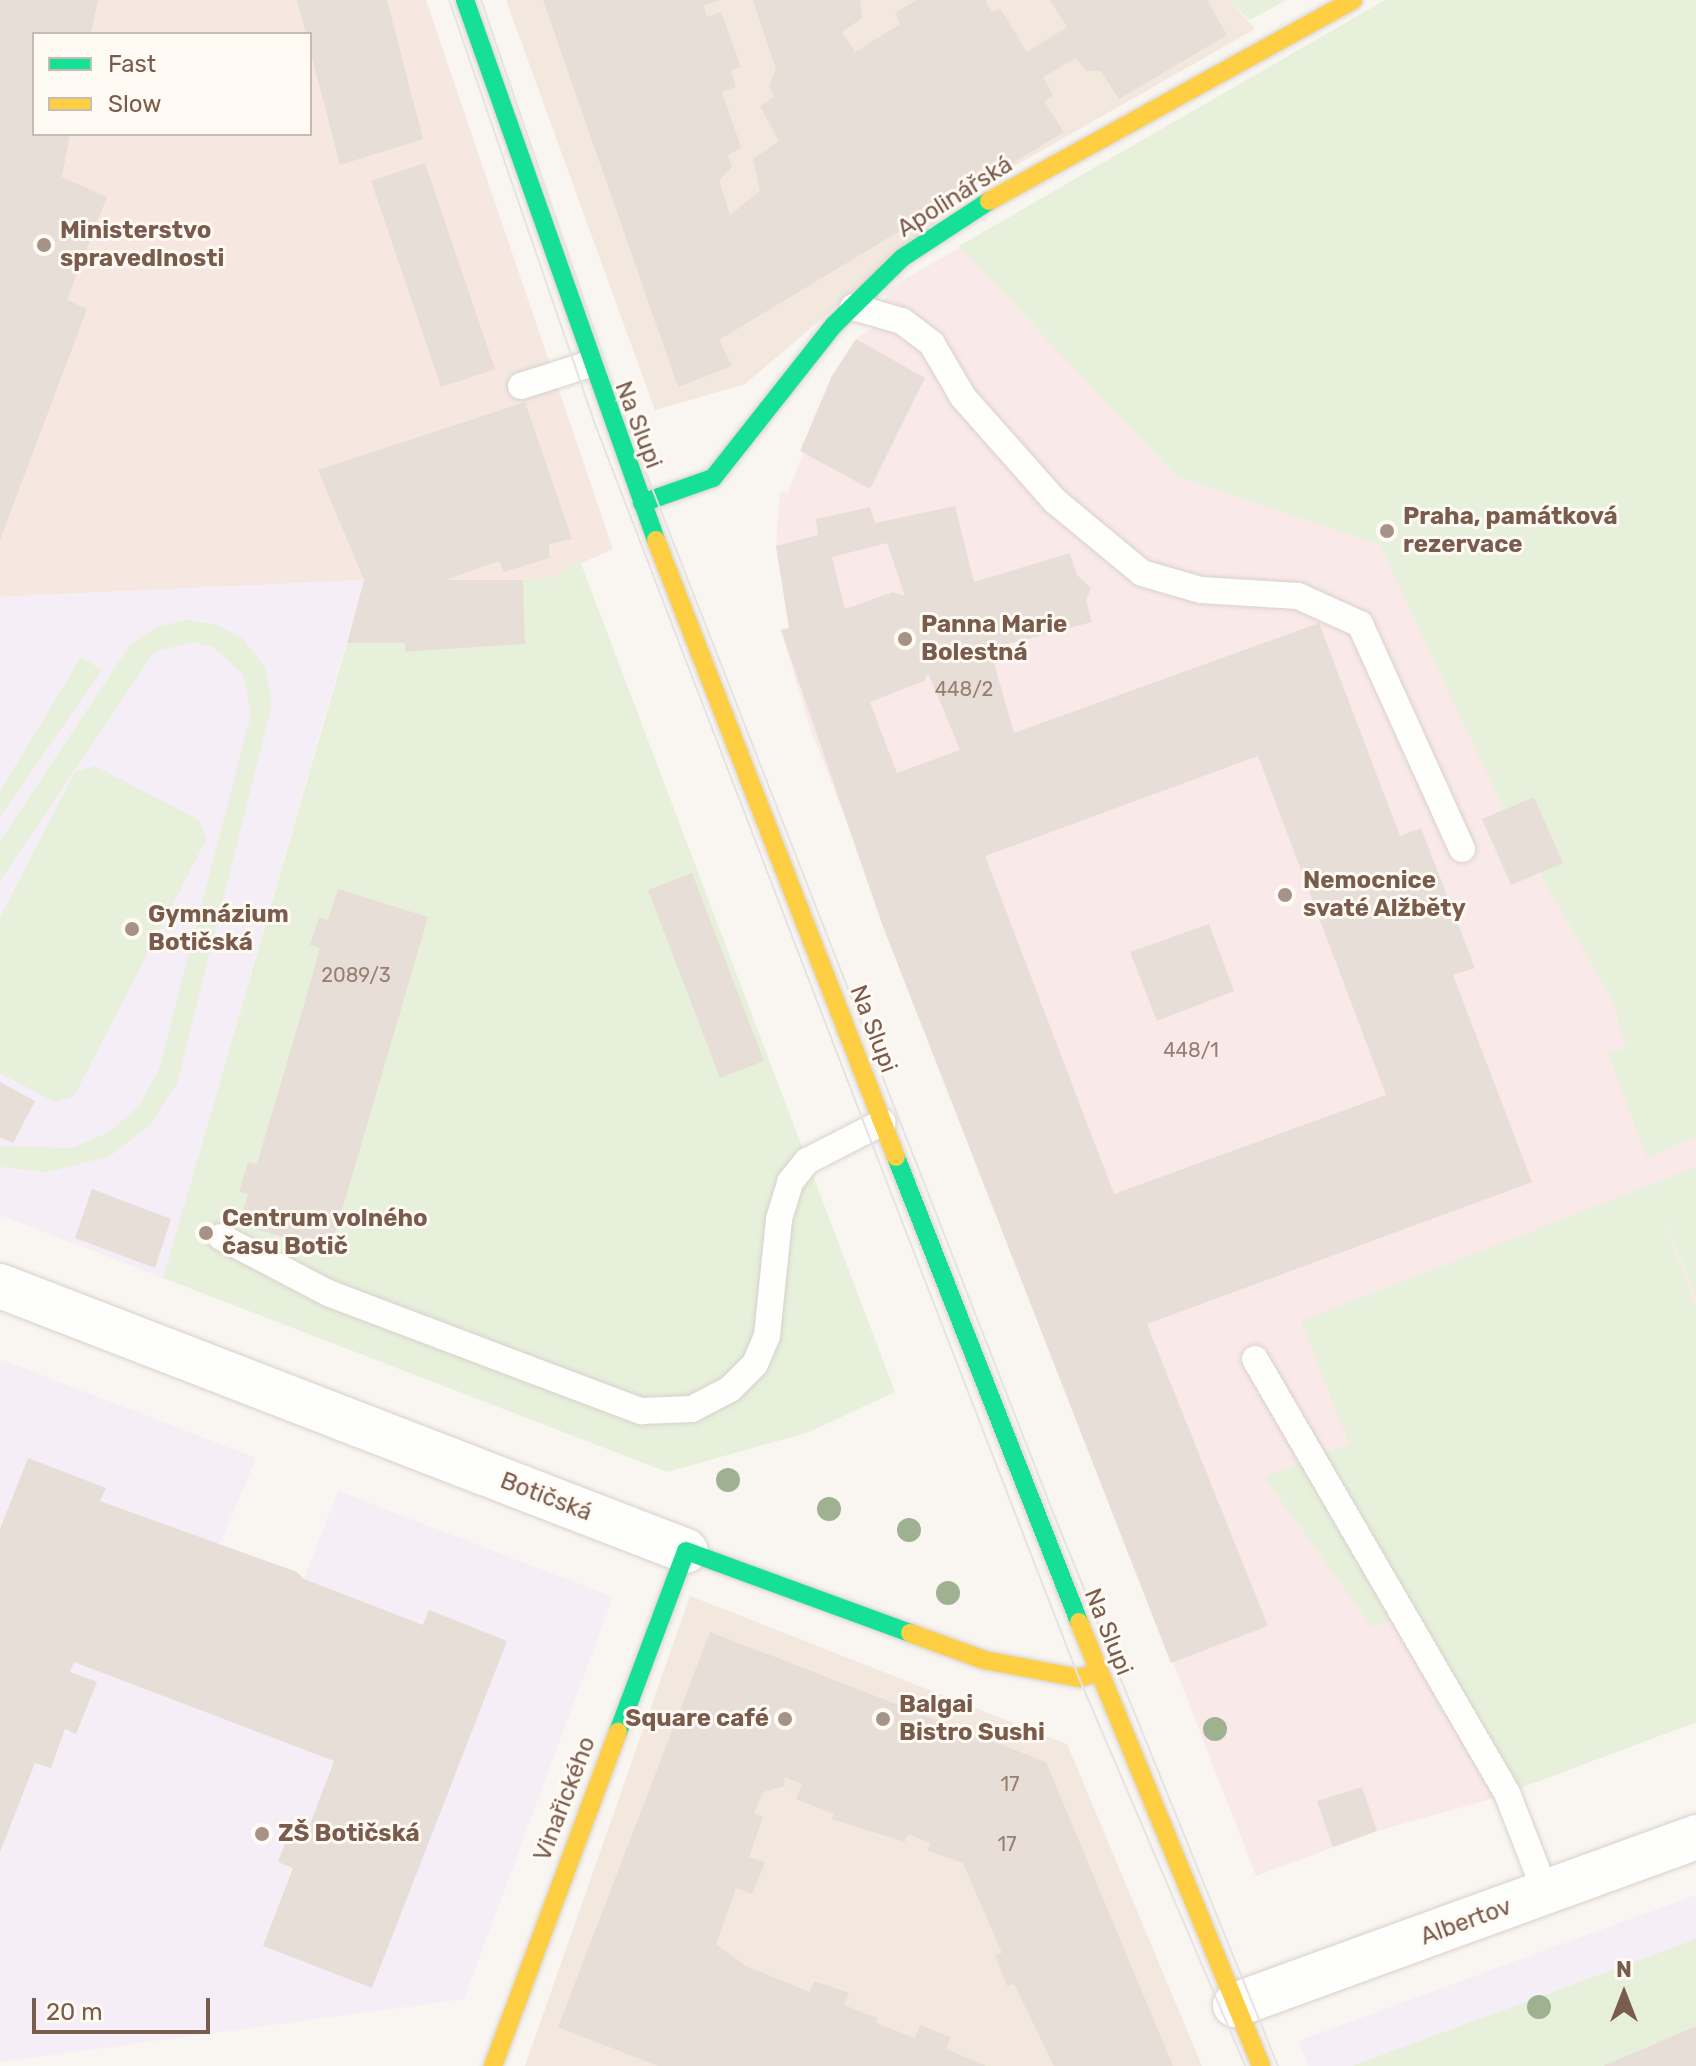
<!DOCTYPE html>
<html>
<head>
<meta charset="utf-8">
<style>
  body { margin:0 }
  #map { position:relative; width:1696px; height:2066px; overflow:hidden; background:#f9f5f0; font-family:Rubik,sans-serif }
  div>[style] { position:absolute }
  [style*='--x'] { left:calc(var(--x)*1px); top:calc(var(--y)*1px); width:calc(var(--w)*1px); rotate:calc(var(--a)*1deg) }
  .residential>* { inset:0; background:#f2e8de }
  .commercial>* { inset:0; background:#f6e8e1 }
  .education>* { inset:0; background:#f6eef6 }
  .medical>* { inset:0; background:#fae9e9 }
  .green>* { inset:0; background:#e7f0db }
  .building>* { inset:0; background:#e6ded7 }
  .roads { filter:drop-shadow(0 0 2px #d7d1cb) drop-shadow(0 0 2px #d7d1cb) }
  .lane>* { height:26px; margin:-13px; padding:0 13px; transform-origin:13px; border-radius:13px; background:#fefefd }
  .street>* { height:44px; margin:-22px; padding:0 22px; transform-origin:22px; border-radius:22px; background:#fefefd }
  .fast>* { height:18px; margin:-9px; padding:0 9px; transform-origin:9px; border-radius:9px; background:#16e098 }
  .slow>* { height:18px; margin:-9px; padding:0 9px; transform-origin:9px; border-radius:9px; background:#ffcf43 }
  .tram>* { height:2px; margin:-1px; padding:0 1px; transform-origin:1px; border-radius:1px; background:#e6e3e7 }
  .trees>* { width:24px; height:24px; margin:-12px; border-radius:50%; background:#9eb190 }
  .dots>* { width:22px; height:22px; translate:-50% -50%; box-sizing:border-box; border:4px solid #fffaf3; border-radius:50% }
  span { translate:-50% -50%; white-space:nowrap; text-align:center; line-height:1.15; -webkit-text-stroke:6px #fffaf3; paint-order:stroke }
  .number-label { font-size:20px; color:#977e72 }
  .number-label span { -webkit-text-stroke-width:0 }
  .street-label { font-size:24px; color:#7a5c4d }
  .poi-label { font-size:24px; color:#7a5c4d; font-weight:700 }
  .left { translate:0 -50%; text-align:left }
  .right { translate:-100% -50%; text-align:right }
  .legend { position:absolute; left:32px; top:32px; width:280px; height:104px; box-sizing:border-box; background:#fffaf3; border:2px solid #cabbb1; margin:0; padding:10px 14px; list-style:none; font-size:24px; color:#7a5c4d }
  .legend li { display:flex; align-items:center; gap:16px; height:40px }
  .legend b { width:40px; border:2px solid #cabbb1 }
  .north { position:absolute; left:1584px; top:1954px; width:80px; height:80px; -webkit-text-stroke:6px #fffaf3; paint-order:stroke; rotate:0deg; font-size:22px; font-weight:700; line-height:32px; text-align:center; color:#7a5c4d }
  .north::after { content:''; display:block; margin:auto; width:28px; height:36px; background:#7a5c4d; clip-path:polygon(50% 0,100% 100%,50% 72%,0 100%) }
  .scale { position:absolute; left:32px; top:1998px; width:178px; height:36px; box-sizing:border-box; border:4px solid #7a5c4d; border-top:0; padding-left:10px; font-size:24px; line-height:28px; white-space:nowrap; color:#7a5c4d; -webkit-text-stroke:6px #fffaf3; paint-order:stroke }
</style>
</head>
<body>
<div id="map">
  <div class="residential">
    <i style="clip-path:polygon(506px 0,1229px 0,1255px 29px,976px 188px,745px 384px,655px 410px)"></i>
    <i style="clip-path:polygon(690px 1596px,1067px 1744px,1202px 2066px,525px 2066px)"></i>
  </div>
  <div class="commercial">
    <i style="clip-path:polygon(evenodd,0 0,426px 0,613px 549px,549px 578px,523px 580px,364px 580px,0 597px,0 0,34px 34px,310px 34px,310px 134px,34px 134px,34px 34px)"></i>
  </div>
  <div class="education">
    <i style="clip-path:polygon(364px 580px,163px 1278px,0 1215px,0 597px)"></i>
    <i style="clip-path:polygon(0 1359px,256px 1458px,219px 1546px,231px 1551px,304px 1579px,338px 1491px,613px 1597px,464px 1999px,0 2062px)"></i>
    <i style="clip-path:polygon(1696px 1895px,1696px 2066px,1309px 2066px,1298px 2041px)"></i>
  </div>
  <div class="medical">
    <i style="clip-path:polygon(1385px 0,1696px 0,1696px 1722px,1491px 1799px,1377px 1831px,1256px 1876px,809px 725px,781px 630px,789px 627px,776px 546px,780px 492px,788px 493px,832px 376px,856px 339px,874px 327px,890px 288px)"></i>
  </div>
  <div class="green">
    <i style="clip-path:polygon(1229px 0,1287px 0,1249px 20px)"></i>
    <i style="clip-path:polygon(1385px 0,1696px 0,1696px 1136px,1647px 1158px,1608px 1053px,1626px 1047px,1612px 1000px,1540px 873px,1563px 863px,1534px 797px,1504px 810px,1380px 545px,1176px 476px,959px 246px)"></i>
    <i style="clip-path:polygon(580px 561px,895px 1392px,809px 1432px,667px 1472px,163px 1278px,347px 643px,405px 643px,406px 652px,524px 644px,523px 580px,549px 578px)"></i>
    <i style="clip-path:polygon(185px 620px,215px 624px,242px 638px,265px 667px,272px 704px,177px 1083px,150px 1125px,110px 1156px,48px 1172px,0 1167px,0 1146px,72px 1148px,109px 1132px,139px 1106px,159px 1070px,251px 714px,243px 674px,213px 647px,193px 642px,154px 652px,0 881px,0 841px,130px 645px,155px 628px)"></i>
    <i style="clip-path:polygon(81px 657px,102px 670px,0 817px,0 791px)"></i>
    <i style="clip-path:polygon(95px 766px,199px 820px,206px 840px,74px 1096px,54px 1102px,0 1073px,0 917px,75px 772px)"></i>
    <i style="clip-path:polygon(1696px 1167px,1696px 1297px,1659px 1205px,1696px 1307px,1696px 1722px,1491px 1799px,1486px 1787px,1515px 1777px,1409px 1614px,1372px 1627px,1264px 1477px,1349px 1444px,1301px 1321px)"></i>
    <i style="clip-path:polygon(1696px 1939px,1696px 2026px,1603px 2066px,1352px 2066px)"></i>
  </div>
  <div class="building">
    <i style="clip-path:polygon(0 0,98px 0,91px 34px,34px 34px,34px 134px,70px 134px,62px 177px,107px 197px,67px 300px,87px 309px,0 540px)"></i>
    <i style="clip-path:polygon(297px 0,387px 0,423px 139px,340px 165px)"></i>
    <i style="clip-path:polygon(543px 0,720px 0,704px 6px,707px 17px,721px 12px,741px 67px,731px 70px,736px 87px,722px 92px,741px 147px,728px 156px,732px 167px,719px 180px,730px 215px,760px 191px,753px 159px,779px 141px,760px 106px,774px 97px,769px 86px,776px 69px,753px 0,860px 0,862px 18px,842px 32px,855px 52px,900px 24px,895px 13px,916px 0,985px 0,992px 12px,1000px 8px,1027px 52px,1067px 27px,1050px 0,1207px 0,1227px 35px,1119px 99px,1101px 71px,1086px 71px,1076px 58px,1043px 77px,1053px 95px,1044px 101px,1064px 132px,719px 340px,732px 366px,678px 387px)"></i>
    <i style="clip-path:polygon(425px 163px,495px 369px,441px 387px,371px 181px)"></i>
    <i style="clip-path:polygon(856px 339px,925px 378px,870px 489px,800px 451px,832px 376px)"></i>
    <i style="clip-path:polygon(525px 402px,572px 539px,549px 544px,549px 558px,504px 572px,499px 561px,445px 580px,523px 580px,525px 644px,405px 652px,405px 643px,347px 643px,364px 580px,318px 470px)"></i>
    <i style="clip-path:polygon(evenodd,955px 506px,974px 582px,1070px 553px,1077px 575px,1091px 588px,1086px 600px,1092px 622px,990px 649px,1014px 733px,1319px 623px,1400px 836px,1421px 828px,1475px 968px,1453px 975px,1532px 1182px,1147px 1324px,1268px 1626px,1171px 1663px,882px 924px,781px 630px,789px 628px,776px 546px,818px 535px,816px 519px,870px 507px,875px 523px,955px 506px,887px 543px,905px 596px,893px 592px,845px 609px,832px 557px,887px 543px,955px 506px,928px 673px,960px 750px,897px 773px,870px 702px,924px 681px,928px 673px,955px 506px,1258px 756px,1386px 1095px,1114px 1194px,985px 856px,1258px 756px)"></i>
    <i style="clip-path:polygon(1534px 797px,1563px 863px,1511px 885px,1482px 819px)"></i>
    <i style="clip-path:polygon(692px 873px,764px 1061px,720px 1078px,648px 890px)"></i>
    <i style="clip-path:polygon(338px 889px,428px 917px,330px 1251px,239px 1224px,248px 1194px,239px 1192px,248px 1162px,257px 1164px,306px 998px,320px 948px,310px 945px,319px 918px,328px 920px)"></i>
    <i style="clip-path:polygon(1209px 924px,1234px 991px,1157px 1021px,1130px 952px)"></i>
    <i style="clip-path:polygon(0 1082px,35px 1101px,13px 1143px,0 1137px)"></i>
    <i style="clip-path:polygon(92px 1189px,171px 1219px,155px 1268px,75px 1238px)"></i>
    <i style="clip-path:polygon(28px 1458px,106px 1488px,100px 1501px,297px 1572px,304px 1579px,423px 1625px,429px 1610px,507px 1641px,372px 1988px,263px 1946px,293px 1868px,278px 1862px,293px 1822px,309px 1827px,334px 1761px,74px 1662px,70px 1672px,97px 1682px,76px 1734px,65px 1729px,51px 1768px,35px 1763px,0 1852px,0 1529px)"></i>
    <i style="clip-path:polygon(710px 1632px,1046px 1762px,1173px 2066px,1054px 2066px,1014px 1984px,1007px 1986px,995px 1955px,1002px 1953px,963px 1863px,928px 1851px,930px 1843px,908px 1834px,905px 1842px,832px 1819px,834px 1814px,796px 1799px,802px 1784px,784px 1777px,785px 1786px,763px 1792px,754px 1813px,763px 1817px,749px 1857px,765px 1862px,752px 1894px,736px 1888px,716px 1944px,746px 1966px,810px 1992px,814px 1981px,849px 1993px,844px 2005px,877px 2018px,876px 2023px,915px 2038px,920px 2025px,950px 2037px,946px 2049px,986px 2066px,658px 2066px,558px 2027px)"></i>
    <i style="clip-path:polygon(1362px 1787px,1377px 1831px,1333px 1847px,1317px 1801px)"></i>
    <i style="clip-path:polygon(1696px 2026px,1696px 2066px,1603px 2066px)"></i>
  </div>
  <div class="roads">
    <div class="lane">
      <i style="--x:853;--y:307;--w:51;--a:15.9"></i>
      <i style="--x:902;--y:321;--w:38;--a:37"></i>
      <i style="--x:932;--y:344;--w:61;--a:59.7"></i>
      <i style="--x:963;--y:397;--w:139;--a:48.5"></i>
      <i style="--x:1055;--y:501;--w:113;--a:39.6"></i>
      <i style="--x:1142;--y:573;--w:61;--a:16.1"></i>
      <i style="--x:1201;--y:590;--w:97;--a:3.5"></i>
      <i style="--x:1298;--y:596;--w:68;--a:24.3"></i>
      <i style="--x:1360;--y:624;--w:247;--a:65.6"></i>
      <i style="--x:521;--y:386;--w:72;--a:-17.7"></i>
      <i style="--x:221;--y:1237;--w:121;--a:27.6"></i>
      <i style="--x:328;--y:1293;--w:335;--a:20.7"></i>
      <i style="--x:641;--y:1411;--w:51;--a:-2.2"></i>
      <i style="--x:692;--y:1409;--w:43;--a:-27.8"></i>
      <i style="--x:730;--y:1389;--w:35;--a:-45"></i>
      <i style="--x:755;--y:1364;--w:30;--a:-67"></i>
      <i style="--x:767;--y:1336;--w:118;--a:-84.1"></i>
      <i style="--x:779;--y:1219;--w:39;--a:-73"></i>
      <i style="--x:790;--y:1182;--w:27;--a:-51"></i>
      <i style="--x:807;--y:1161;--w:85;--a:-27.2"></i>
      <i style="--x:1255;--y:1359;--w:502;--a:59.86"></i>
      <i style="--x:1507;--y:1793;--w:107;--a:68.7"></i>
    </div>
    <div class="street">
      <i style="--x:0;--y:1286;--w:735;--a:21.12"></i>
      <i style="--x:1235;--y:2005;--w:491;--a:-20"></i>
    </div>
    <div class="fast">
      <i style="--x:465;--y:0;--w:573;--a:70.52"></i>
      <i style="--x:642;--y:503;--w:75;--a:-19.4"></i>
      <i style="--x:713;--y:478;--w:195;--a:-51.7"></i>
      <i style="--x:834;--y:325;--w:95;--a:-44.6"></i>
      <i style="--x:902;--y:258;--w:104;--a:-33.2"></i>
      <i style="--x:896;--y:1157;--w:500;--a:68.5"></i>
      <i style="--x:618;--y:1732;--w:193;--a:-69.4"></i>
      <i style="--x:686;--y:1551;--w:239;--a:20.1"></i>
    </div>
    <div class="slow">
      <i style="--x:989;--y:201;--w:416;--a:-28.9"></i>
      <i style="--x:656;--y:540;--w:662;--a:68.75"></i>
      <i style="--x:1079;--y:1622;--w:480;--a:67.7"></i>
      <i style="--x:910;--y:1633;--w:79;--a:20"></i>
      <i style="--x:984;--y:1660;--w:97;--a:10.7"></i>
      <i style="--x:1079;--y:1678;--w:20;--a:-18"></i>
      <i style="--x:493;--y:2066;--w:357;--a:-69.5"></i>
    </div>
  </div>
  <div class="tram">
    <i style="--x:449;--y:0;--w:448;--a:71"></i>
    <i style="--x:595;--y:424;--w:758;--a:68.96"></i>
    <i style="--x:867;--y:1131;--w:587;--a:68.82"></i>
    <i style="--x:1079;--y:1678;--w:422;--a:66.8"></i>
    <i style="--x:481;--y:0;--w:438;--a:71.1"></i>
    <i style="--x:623;--y:414;--w:1177;--a:68.62"></i>
    <i style="--x:1052;--y:1510;--w:600;--a:67.88"></i>
  </div>
  <div class="trees">
    <i style="left:728px;top:1480px"></i>
    <i style="left:829px;top:1509px"></i>
    <i style="left:909px;top:1530px"></i>
    <i style="left:948px;top:1593px"></i>
    <i style="left:1215px;top:1729px"></i>
    <i style="left:1539px;top:2007px"></i>
  </div>
  <div class="dots">
    <i style="left:44px;top:245px;background:#a69286"></i>
    <i style="left:1387px;top:531px;background:#a69286"></i>
    <i style="left:905px;top:639px;background:#a69286"></i>
    <i style="left:1285px;top:895px;background:#a69286"></i>
    <i style="left:132px;top:929px;background:#a69286"></i>
    <i style="left:206px;top:1233px;background:#a69286"></i>
    <i style="left:785px;top:1719px;background:#a69286"></i>
    <i style="left:883px;top:1719px;background:#a69286"></i>
    <i style="left:262px;top:1834px;background:#a69286"></i>
  </div>
  <div class="number-label">
    <span style="left:964px;top:689px">448/2</span>
    <span style="left:356px;top:975px">2089/3</span>
    <span style="left:1191px;top:1050px">448/1</span>
    <span style="left:1010px;top:1784px">17</span>
    <span style="left:1007px;top:1844px">17</span>
  </div>
  <div class="street-label">
    <span style="left:955px;top:197px;rotate:-32deg">Apolinářská</span>
    <span style="left:638px;top:425px;rotate:69deg">Na Slupi</span>
    <span style="left:873px;top:1029px;rotate:69deg">Na Slupi</span>
    <span style="left:546px;top:1497px;rotate:21deg">Botičská</span>
    <span style="left:1108px;top:1632px;rotate:68deg">Na Slupi</span>
    <span style="left:565px;top:1799px;rotate:-69deg">Vinařického</span>
    <span style="left:1466px;top:1922px;rotate:-20deg">Albertov</span>
  </div>
  <div class="poi-label">
    <span class="left" style="left:60px;top:245px">Ministerstvo<br>spravedlnosti</span>
    <span class="left" style="left:1403px;top:531px">Praha, památková<br>rezervace</span>
    <span class="left" style="left:921px;top:639px">Panna Marie<br>Bolestná</span>
    <span class="left" style="left:1303px;top:895px">Nemocnice<br>svaté Alžběty</span>
    <span class="left" style="left:148px;top:929px">Gymnázium<br>Botičská</span>
    <span class="left" style="left:222px;top:1233px">Centrum volného<br>času Botič</span>
    <span class="left" style="left:899px;top:1719px">Balgai<br>Bistro Sushi</span>
    <span class="right" style="left:769px;top:1719px">Square café</span>
    <span class="left" style="left:278px;top:1834px">ZŠ Botičská</span>
  </div>
  <ul class="legend">
  <li><b style="height:10px;background:#16e098"></b>Fast</li>
  <li><b style="height:10px;background:#ffcf43"></b>Slow</li>
  </ul>
  <div class="north">N</div>
  <div class="scale">20 m</div>
</div>
</body>
</html>
